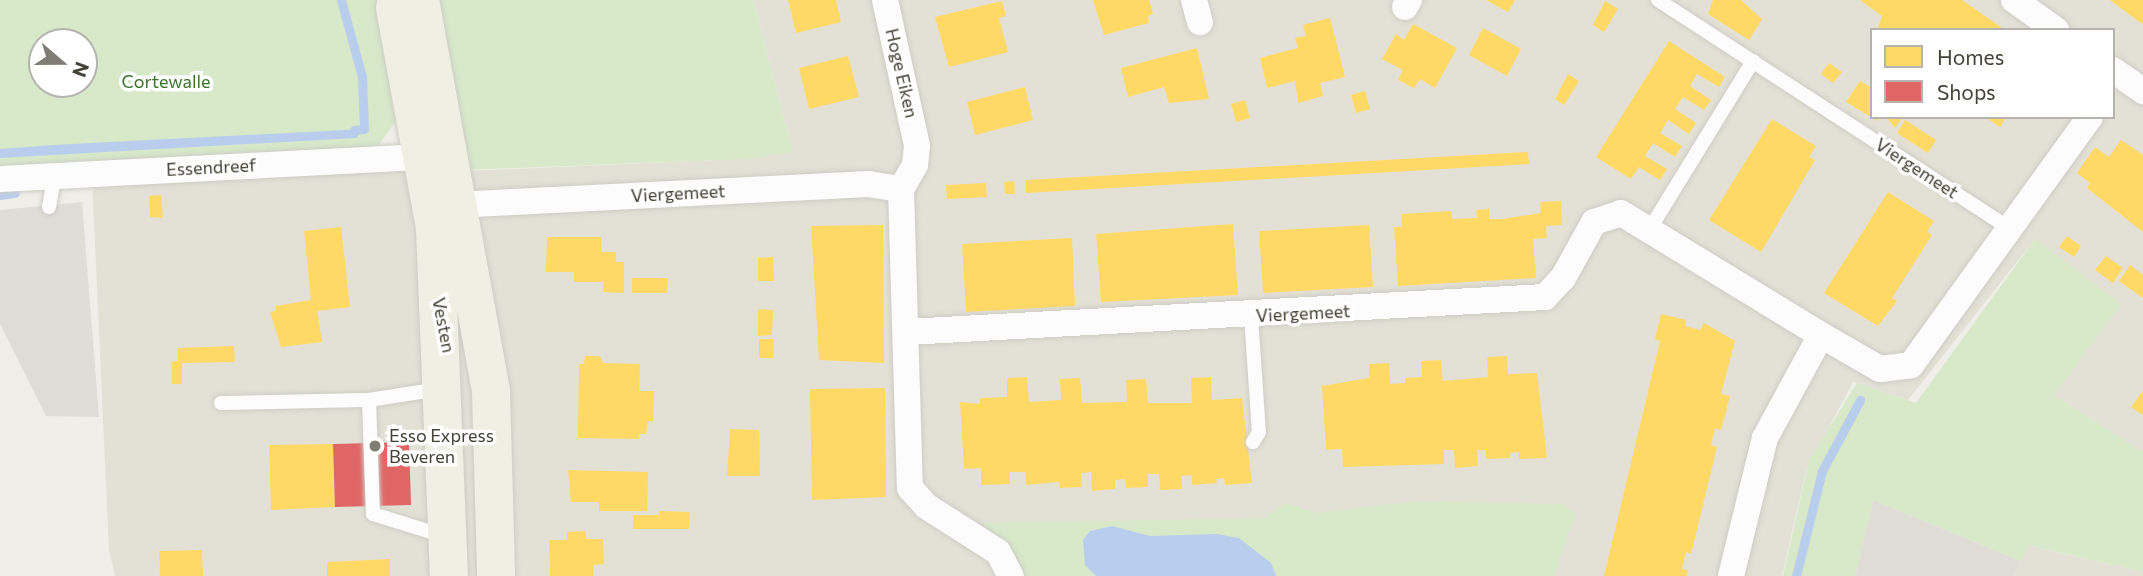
<!DOCTYPE html>
<html>
<head>
<meta charset="utf-8">
<style>
  body { margin:0 }
  #map { position:relative; width:2143px; height:576px; overflow:hidden; background:#efeee8; font-family:Commissioner,sans-serif }
  div>[style] { position:absolute }
  [style*='--x'] { left:calc(var(--x)*1px); top:calc(var(--y)*1px); width:calc(var(--w)*1px); rotate:calc(var(--a)*1deg) }
  .residential>* { inset:0; background:#e3e1d5 }
  .industrial>* { inset:0; background:#dfddd6 }
  .green>* { inset:0; background:#d7e9c9 }
  .parking>* { inset:0; background:#deddd8 }
  .water>* { inset:0; background:#b9ceec }
  .homes>* { inset:0; background:#ffd966 }
  .shops>* { inset:0; background:#e06666 }
  .stream>* { height:9px; margin:-4.5px; padding:0 4.5px; transform-origin:4.5px; border-radius:4.5px; background:#b9ceec }
  .roads { filter:drop-shadow(0 0 2px #cdccc6) drop-shadow(0 0 2px #cdccc6) }
  .service>* { height:14px; margin:-7px; padding:0 7px; transform-origin:7px; border-radius:7px; background:#fdfcfc }
  .minor>* { height:26px; margin:-13px; padding:0 13px; transform-origin:13px; border-radius:13px; background:#fdfcfc }
  .primary>* { height:38px; margin:-19px; padding:0 19px; transform-origin:19px; border-radius:19px; background:#f0efe3 }
  .dots>* { width:19px; height:19px; translate:-50% -50%; box-sizing:border-box; border:4px solid #fff; border-radius:50% }
  span { translate:-50% -50%; white-space:nowrap; text-align:center; line-height:1.15; -webkit-text-stroke:7px #fff; paint-order:stroke }
  .street-label { font-size:18px; color:#444135 }
  .park-label { font-size:18px; color:#39742a }
  .poi-label { font-size:18px; color:#444135 }
  .left { translate:0 -50%; text-align:left }
  .legend { position:absolute; left:1870px; top:28px; width:245px; height:91px; box-sizing:border-box; background:#fff; border:2px solid #b4b3ae; margin:0; padding:9px 12px; list-style:none; font-size:21px; color:#444135 }
  .legend li { display:flex; align-items:center; gap:14px; height:35px }
  .legend b { width:35px; border:2px solid #b4b3ae }
  .north { position:absolute; left:28px; top:28px; width:70px; height:70px; box-sizing:border-box; background:#fff; border:2px solid #b4b3ae; border-radius:50%; rotate:110deg; font-size:19px; font-weight:700; line-height:28px; text-align:center; color:#444135 }
  .north::after { content:''; display:block; margin:auto; width:24px; height:32px; background:#807e74; clip-path:polygon(50% 0,100% 100%,50% 72%,0 100%) }
</style>
</head>
<body>
<div id="map">
  <div class="residential">
    <i style="clip-path:polygon(evenodd,753px 0,2143px 0,2143px 452px,2054px 395px,2035px 239px,1908px 400px,1853px 382px,1806px 471px,1782px 576px,115px 576px,109px 550px,92px 178px,488px 170px,718px 160px,793px 152px,753px 0,1872px 30px,2113px 30px,2113px 117px,1872px 117px,1872px 30px)"></i>
    <i style="clip-path:polygon(2028px 545px,2143px 572px,2143px 576px,2014px 576px)"></i>
  </div>
  <div class="industrial">
    <i style="clip-path:polygon(1873px 500px,2021px 561px,2014px 576px,1855px 576px)"></i>
  </div>
  <div class="green">
    <i style="clip-path:polygon(evenodd,0 0,387px 0,406px 107px,375px 150px,0 171px,0 0,42px 42px,84px 42px,84px 84px,42px 84px,42px 42px)"></i>
    <i style="clip-path:polygon(426px 0,753px 0,793px 152px,748px 159px,465px 170px)"></i>
    <i style="clip-path:polygon(2035px 239px,2121px 304px,2054px 395px,2143px 452px,2143px 572px,2029px 545px,2021px 561px,1873px 500px,1855px 576px,1783px 576px,1809px 460px,1857px 383px,1916px 403px)"></i>
    <i style="clip-path:polygon(1417px 501px,1564px 504px,1575px 514px,1554px 576px,1021px 576px,981px 523px,1265px 518px,1284px 503px,1318px 513px)"></i>
  </div>
  <div class="parking">
    <i style="clip-path:polygon(82px 202px,99px 417px,46px 416px,0 324px,0 210px)"></i>
  </div>
  <div class="water">
    <i style="clip-path:polygon(364px 129px,356px 138px,0 158px,0 149px,53px 145px)"></i>
    <i style="clip-path:polygon(1112px 526px,1150px 536px,1216px 534px,1239px 538px,1271px 563px,1276px 576px,1096px 576px,1085px 565px,1083px 540px,1090px 531px)"></i>
  </div>
  <div class="homes">
    <i style="clip-path:polygon(788px 0,836px 0,841px 22px,796px 33px)"></i>
    <i style="clip-path:polygon(1093px 0,1149px 0,1153px 14px,1148px 16px,1149px 23px,1104px 35px)"></i>
    <i style="clip-path:polygon(1486px 0,1515px 0,1508px 12px)"></i>
    <i style="clip-path:polygon(1713px 0,1741px 0,1762px 19px,1749px 40px,1708px 14px)"></i>
    <i style="clip-path:polygon(1860px 0,1962px 0,2005px 30px,1877px 30px,1882px 16px)"></i>
    <i style="clip-path:polygon(2110px 0,2143px 0,2143px 24px,2138px 21px)"></i>
    <i style="clip-path:polygon(1002px 1px,1006px 16px,999px 18px,1008px 52px,949px 67px,935px 17px)"></i>
    <i style="clip-path:polygon(1605px 1px,1618px 9px,1604px 32px,1593px 25px)"></i>
    <i style="clip-path:polygon(1330px 18px,1345px 77px,1320px 83px,1323px 96px,1298px 103px,1295px 81px,1267px 88px,1260px 58px,1298px 48px,1295px 38px,1306px 36px,1303px 25px)"></i>
    <i style="clip-path:polygon(1413px 24px,1457px 48px,1435px 88px,1420px 79px,1414px 88px,1398px 80px,1403px 70px,1382px 59px,1396px 34px,1404px 40px)"></i>
    <i style="clip-path:polygon(1483px 28px,1521px 49px,1507px 76px,1469px 55px)"></i>
    <i style="clip-path:polygon(1669px 41px,1725px 77px,1719px 87px,1697px 74px,1690px 86px,1711px 100px,1704px 110px,1683px 97px,1675px 109px,1696px 123px,1689px 134px,1668px 120px,1660px 133px,1682px 146px,1675px 157px,1653px 143px,1645px 156px,1667px 169px,1660px 180px,1639px 167px,1631px 179px,1596px 157px)"></i>
    <i style="clip-path:polygon(1197px 48px,1209px 99px,1169px 103px,1164px 87px,1128px 97px,1121px 68px)"></i>
    <i style="clip-path:polygon(848px 56px,859px 97px,809px 109px,799px 68px)"></i>
    <i style="clip-path:polygon(1829px 63px,1842px 72px,1833px 83px,1821px 74px)"></i>
    <i style="clip-path:polygon(1568px 74px,1579px 81px,1564px 105px,1555px 99px)"></i>
    <i style="clip-path:polygon(1860px 81px,1872px 88px,1872px 117px,1880px 117px,1878px 121px,1846px 102px)"></i>
    <i style="clip-path:polygon(1025px 87px,1033px 120px,975px 135px,967px 102px)"></i>
    <i style="clip-path:polygon(1365px 91px,1370px 109px,1356px 113px,1351px 95px)"></i>
    <i style="clip-path:polygon(1245px 100px,1250px 118px,1236px 122px,1231px 104px)"></i>
    <i style="clip-path:polygon(1886px 117px,1903px 117px,1895px 128px)"></i>
    <i style="clip-path:polygon(1985px 117px,2006px 117px,2000px 127px)"></i>
    <i style="clip-path:polygon(1772px 119px,1816px 146px,1809px 157px,1815px 160px,1761px 252px,1709px 220px)"></i>
    <i style="clip-path:polygon(1905px 120px,1936px 140px,1928px 153px,1897px 133px)"></i>
    <i style="clip-path:polygon(2121px 140px,2143px 155px,2143px 232px,2087px 188px,2090px 183px,2077px 173px,2095px 147px,2109px 157px)"></i>
    <i style="clip-path:polygon(1528px 152px,1529px 164px,1026px 193px,1026px 180px)"></i>
    <i style="clip-path:polygon(1014px 181px,1015px 194px,1005px 194px,1004px 182px)"></i>
    <i style="clip-path:polygon(986px 183px,987px 197px,947px 199px,946px 185px)"></i>
    <i style="clip-path:polygon(1888px 192px,1934px 221px,1927px 232px,1932px 235px,1892px 298px,1897px 301px,1878px 326px,1824px 293px)"></i>
    <i style="clip-path:polygon(161px 195px,163px 218px,150px 217px,149px 196px)"></i>
    <i style="clip-path:polygon(1561px 201px,1562px 225px,1546px 226px,1547px 238px,1533px 239px,1536px 278px,1398px 286px,1394px 227px,1402px 227px,1401px 214px,1451px 211px,1452px 219px,1477px 218px,1476px 210px,1489px 209px,1489px 219px,1503px 219px,1541px 213px,1540px 202px)"></i>
    <i style="clip-path:polygon(1233px 224px,1238px 295px,1101px 302px,1096px 234px)"></i>
    <i style="clip-path:polygon(883px 225px,884px 363px,819px 360px,811px 226px)"></i>
    <i style="clip-path:polygon(1369px 225px,1373px 287px,1263px 293px,1259px 231px)"></i>
    <i style="clip-path:polygon(341px 227px,350px 307px,317px 311px,322px 342px,281px 347px,270px 312px,276px 311px,276px 306px,311px 300px,304px 231px)"></i>
    <i style="clip-path:polygon(2067px 236px,2081px 246px,2074px 257px,2059px 247px)"></i>
    <i style="clip-path:polygon(547px 237px,601px 237px,601px 252px,616px 252px,616px 262px,624px 262px,624px 293px,603px 292px,603px 282px,574px 282px,574px 272px,546px 272px)"></i>
    <i style="clip-path:polygon(1072px 238px,1075px 306px,966px 312px,962px 244px)"></i>
    <i style="clip-path:polygon(2106px 256px,2123px 268px,2113px 283px,2095px 270px)"></i>
    <i style="clip-path:polygon(773px 257px,774px 281px,758px 281px,758px 258px)"></i>
    <i style="clip-path:polygon(2130px 265px,2143px 275px,2143px 298px,2119px 281px)"></i>
    <i style="clip-path:polygon(632px 278px,668px 278px,667px 293px,632px 293px)"></i>
    <i style="clip-path:polygon(758px 309px,773px 310px,772px 335px,758px 336px)"></i>
    <i style="clip-path:polygon(1661px 314px,1686px 320px,1685px 326px,1700px 330px,1704px 323px,1735px 341px,1721px 394px,1730px 396px,1721px 430px,1715px 428px,1711px 445px,1717px 447px,1691px 554px,1686px 552px,1682px 569px,1688px 571px,1686px 576px,1604px 576px,1660px 341px,1655px 339px)"></i>
    <i style="clip-path:polygon(759px 339px,774px 339px,773px 358px,759px 358px)"></i>
    <i style="clip-path:polygon(234px 346px,235px 362px,182px 363px,182px 384px,172px 384px,172px 362px,178px 361px,178px 348px)"></i>
    <i style="clip-path:polygon(585px 356px,600px 356px,603px 363px,640px 364px,639px 391px,654px 391px,653px 421px,648px 421px,646px 434px,639px 434px,639px 439px,578px 438px,579px 364px,584px 364px)"></i>
    <i style="clip-path:polygon(1507px 356px,1508px 374px,1537px 373px,1547px 458px,1519px 459px,1519px 452px,1510px 453px,1510px 458px,1486px 459px,1486px 450px,1477px 450px,1478px 466px,1455px 468px,1454px 450px,1444px 450px,1444px 464px,1343px 467px,1342px 449px,1326px 450px,1322px 386px,1369px 378px,1369px 364px,1389px 363px,1390px 384px,1405px 383px,1405px 378px,1422px 377px,1421px 361px,1441px 360px,1443px 381px,1488px 377px,1487px 357px)"></i>
    <i style="clip-path:polygon(1027px 377px,1029px 402px,1061px 400px,1060px 379px,1080px 378px,1082px 403px,1127px 402px,1126px 380px,1146px 379px,1148px 403px,1192px 403px,1191px 378px,1211px 377px,1212px 400px,1242px 398px,1252px 483px,1225px 485px,1224px 478px,1216px 479px,1217px 483px,1192px 485px,1192px 475px,1181px 476px,1182px 489px,1160px 490px,1159px 474px,1148px 474px,1148px 487px,1126px 488px,1125px 479px,1115px 480px,1115px 489px,1092px 491px,1091px 472px,1081px 473px,1082px 487px,1060px 488px,1059px 482px,1026px 485px,1025px 472px,1010px 472px,1010px 484px,981px 485px,981px 468px,964px 469px,960px 402px,980px 404px,980px 398px,1007px 397px,1007px 378px)"></i>
    <i style="clip-path:polygon(885px 388px,886px 497px,812px 500px,810px 389px)"></i>
    <i style="clip-path:polygon(2143px 391px,2143px 415px,2131px 407px)"></i>
    <i style="clip-path:polygon(730px 429px,759px 430px,760px 476px,727px 476px)"></i>
    <i style="clip-path:polygon(333px 444px,335px 507px,271px 510px,269px 445px)"></i>
    <i style="clip-path:polygon(568px 470px,648px 472px,647px 511px,599px 511px,599px 502px,571px 502px)"></i>
    <i style="clip-path:polygon(659px 511px,690px 512px,689px 529px,633px 529px,633px 515px,659px 515px)"></i>
    <i style="clip-path:polygon(586px 531px,586px 539px,603px 539px,604px 564px,593px 565px,593px 576px,550px 576px,549px 540px,567px 540px,567px 532px)"></i>
    <i style="clip-path:polygon(202px 550px,203px 576px,160px 576px,159px 551px)"></i>
    <i style="clip-path:polygon(390px 559px,390px 576px,327px 576px,327px 562px)"></i>
  </div>
  <div class="shops">
    <i style="clip-path:polygon(409px 442px,411px 505px,335px 507px,333px 444px)"></i>
  </div>
  <div class="stream">
    <i style="--x:341;--y:0;--w:80;--a:74.7"></i>
    <i style="--x:362;--y:77;--w:52;--a:87.8"></i>
    <i style="--x:364;--y:129;--w:10;--a:174"></i>
    <i style="--x:0;--y:195;--w:15;--a:-8"></i>
    <i style="--x:1796;--y:576;--w:108;--a:-76.1"></i>
    <i style="--x:1822;--y:471;--w:81;--a:-61.8"></i>
  </div>
  <div class="roads">
    <div class="service">
      <i style="--x:1658;--y:0;--w:421;--a:33"></i>
      <i style="--x:49;--y:207;--w:34;--a:-80"></i>
      <i style="--x:1651;--y:227;--w:195;--a:-58.4"></i>
      <i style="--x:1251;--y:316;--w:116;--a:86.1"></i>
      <i style="--x:1259;--y:432;--w:12;--a:121"></i>
      <i style="--x:439;--y:389;--w:71;--a:171.1"></i>
      <i style="--x:369;--y:400;--w:114;--a:88"></i>
      <i style="--x:373;--y:514;--w:74;--a:17.2"></i>
      <i style="--x:221;--y:403;--w:148;--a:-1.2"></i>
    </div>
    <div class="minor">
      <i style="--x:885;--y:0;--w:149;--a:77.6"></i>
      <i style="--x:917;--y:146;--w:19;--a:96"></i>
      <i style="--x:915;--y:165;--w:28;--a:120"></i>
      <i style="--x:901;--y:189;--w:299;--a:88.3"></i>
      <i style="--x:910;--y:488;--w:24;--a:48"></i>
      <i style="--x:926;--y:506;--w:85;--a:32.6"></i>
      <i style="--x:998;--y:552;--w:27;--a:62"></i>
      <i style="--x:1194;--y:0;--w:23;--a:75"></i>
      <i style="--x:2014;--y:0;--w:52;--a:35.5"></i>
      <i style="--x:1405;--y:7;--w:8;--a:-60"></i>
      <i style="--x:2113;--y:70;--w:37;--a:35"></i>
      <i style="--x:0;--y:179;--w:423;--a:-3"></i>
      <i style="--x:454;--y:205;--w:415;--a:-2.9"></i>
      <i style="--x:868;--y:184;--w:33;--a:9"></i>
      <i style="--x:907;--y:332;--w:639;--a:-3.14"></i>
      <i style="--x:1545;--y:297;--w:26;--a:-47"></i>
      <i style="--x:1563;--y:278;--w:64;--a:-61"></i>
      <i style="--x:1594;--y:222;--w:28;--a:-18"></i>
      <i style="--x:1621;--y:213;--w:234;--a:31.4"></i>
      <i style="--x:1731;--y:576;--w:142;--a:-76.2"></i>
      <i style="--x:1765;--y:438;--w:117;--a:-61.5"></i>
      <i style="--x:1821;--y:335;--w:68;--a:30"></i>
      <i style="--x:1880;--y:369;--w:31;--a:-7"></i>
      <i style="--x:1911;--y:365;--w:306;--a:-54.2"></i>
    </div>
    <div class="primary">
      <i style="--x:420;--y:0;--w:398;--a:79.7"></i>
      <i style="--x:491;--y:392;--w:184;--a:88.4"></i>
      <i style="--x:395;--y:8;--w:225;--a:79.7"></i>
      <i style="--x:435;--y:229;--w:347;--a:87.7"></i>
    </div>
  </div>
  <div class="dots">
    <i style="left:375px;top:446px;background:#807e74"></i>
  </div>
  <div class="street-label">
    <span style="left:902px;top:73px;rotate:77deg">Hoge Eiken</span>
    <span style="left:211px;top:167px;rotate:-3deg">Essendreef</span>
    <span style="left:1917px;top:168px;rotate:33deg">Viergemeet</span>
    <span style="left:678px;top:193px;rotate:-3deg">Viergemeet</span>
    <span style="left:1303px;top:313px;rotate:-3deg">Viergemeet</span>
    <span style="left:444px;top:325px;rotate:79deg">Vesten</span>
  </div>
  <div class="park-label">
    <span style="left:166px;top:81px">Cortewalle</span>
  </div>
  <div class="poi-label">
    <span class="left" style="left:389px;top:446px">Esso Express<br>Beveren</span>
  </div>
  <ul class="legend">
  <li><b style="height:19px;background:#ffd966"></b>Homes</li>
  <li><b style="height:19px;background:#e06666"></b>Shops</li>
  </ul>
  <div class="north">N</div>
</div>
</body>
</html>
